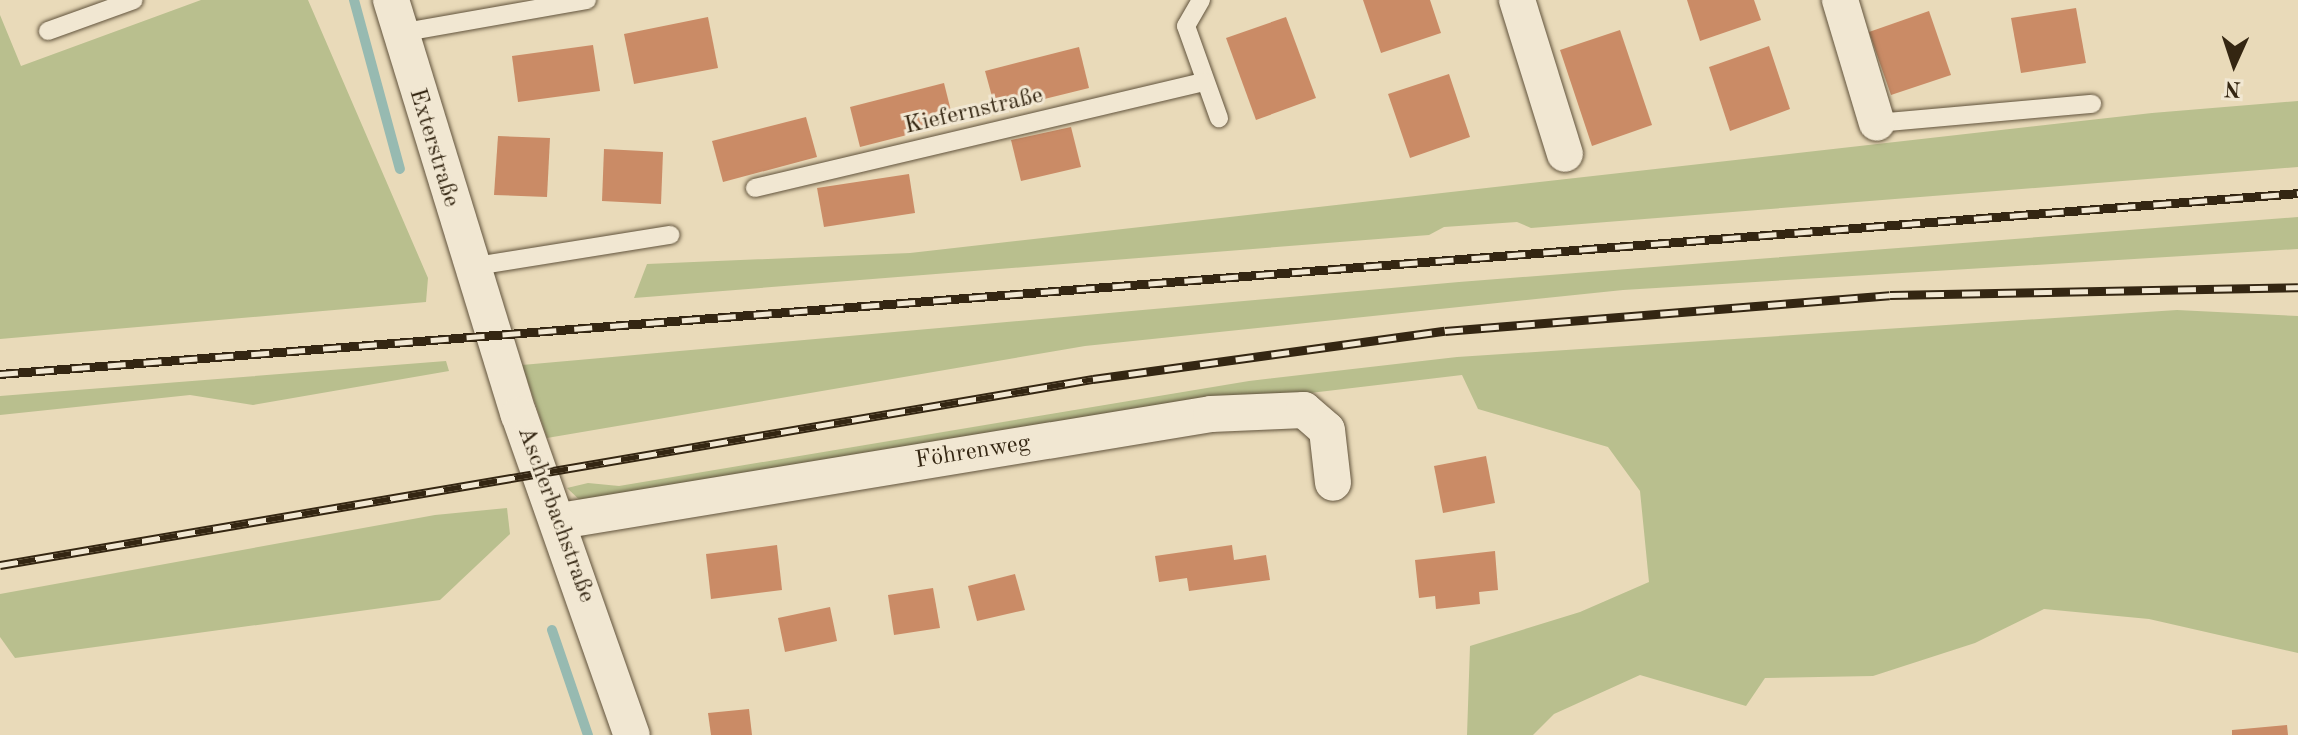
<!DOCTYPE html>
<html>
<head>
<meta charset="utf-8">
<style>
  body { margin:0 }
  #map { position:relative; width:2298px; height:735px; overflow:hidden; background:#e9dab9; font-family:"Old Standard TT",serif }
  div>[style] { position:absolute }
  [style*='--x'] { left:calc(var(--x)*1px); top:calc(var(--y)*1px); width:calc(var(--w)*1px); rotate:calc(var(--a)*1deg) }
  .green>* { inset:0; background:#b9bf8e }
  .stream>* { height:10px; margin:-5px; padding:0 5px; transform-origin:5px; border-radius:5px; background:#97bab1 }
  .building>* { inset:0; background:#ca8b66 }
  .roads { filter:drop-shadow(0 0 2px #61533c) drop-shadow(0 0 2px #61533c) }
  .lane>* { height:18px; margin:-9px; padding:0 9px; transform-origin:9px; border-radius:9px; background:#f1e7d2 }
  .street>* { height:36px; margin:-18px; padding:0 18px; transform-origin:18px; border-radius:18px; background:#f1e7d2 }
  .rail>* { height:9px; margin-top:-4.5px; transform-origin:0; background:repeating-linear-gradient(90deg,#f1e7d2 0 18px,#342612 0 36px); box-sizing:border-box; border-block:2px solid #342612 }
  span { translate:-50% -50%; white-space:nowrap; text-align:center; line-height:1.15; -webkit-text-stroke:6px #f1e7d2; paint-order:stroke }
  .street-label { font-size:24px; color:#342612 }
  .north { position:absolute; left:2194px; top:24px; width:80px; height:80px; -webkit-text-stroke:6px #f1e7d2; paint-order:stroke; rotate:183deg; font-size:22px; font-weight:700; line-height:32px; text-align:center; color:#342612 }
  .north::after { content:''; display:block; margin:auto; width:28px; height:36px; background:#342612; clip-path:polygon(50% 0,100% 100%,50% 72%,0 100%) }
</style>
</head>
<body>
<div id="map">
  <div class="green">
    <i style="clip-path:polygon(201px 0,308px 0,428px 278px,426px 302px,0 339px,0 15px,21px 66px)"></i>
    <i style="clip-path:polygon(2298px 101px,2298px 167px,1531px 228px,1517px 222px,1444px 227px,1429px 235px,634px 298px,647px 264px,910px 253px,2152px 113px)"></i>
    <i style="clip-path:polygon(2298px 217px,2298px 249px,1623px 290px,1085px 346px,547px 438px,522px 365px,1459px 282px)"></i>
    <i style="clip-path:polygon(2177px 310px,2298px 316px,2298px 653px,2149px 619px,2044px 609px,1975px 643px,1873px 676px,1765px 678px,1746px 706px,1640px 675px,1554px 714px,1533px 735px,1467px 735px,1470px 646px,1580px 612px,1649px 582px,1640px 491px,1608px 447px,1478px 409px,1462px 375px,1250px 400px,586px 506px,567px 488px,588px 483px,619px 486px,1249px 381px,1457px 357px)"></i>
    <i style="clip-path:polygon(446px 361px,449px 371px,253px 405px,190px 395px,0 415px,0 396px)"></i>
    <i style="clip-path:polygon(507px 508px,510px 534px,440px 600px,15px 658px,0 637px,0 594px,435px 515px)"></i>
  </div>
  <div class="stream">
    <i style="--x:354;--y:0;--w:175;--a:74.8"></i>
    <i style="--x:552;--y:630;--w:111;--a:71.1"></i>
  </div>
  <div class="building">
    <i style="clip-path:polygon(1363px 0,1430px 0,1441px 33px,1381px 53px)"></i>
    <i style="clip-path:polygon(1687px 0,1754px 0,1761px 20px,1700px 41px)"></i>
    <i style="clip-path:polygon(2076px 8px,2086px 63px,2021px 73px,2011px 18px)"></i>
    <i style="clip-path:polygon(1929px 11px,1951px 75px,1891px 95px,1869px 32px)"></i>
    <i style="clip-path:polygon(708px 17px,718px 68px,634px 84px,624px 34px)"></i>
    <i style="clip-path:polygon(1286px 17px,1316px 98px,1256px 120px,1226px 38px)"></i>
    <i style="clip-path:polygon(1620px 30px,1652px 125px,1592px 146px,1560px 50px)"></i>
    <i style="clip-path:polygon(593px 45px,600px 91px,518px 102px,512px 56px)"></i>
    <i style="clip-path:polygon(1769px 46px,1790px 109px,1730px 131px,1709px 67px)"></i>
    <i style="clip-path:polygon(1079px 47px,1089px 88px,996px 111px,985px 71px)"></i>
    <i style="clip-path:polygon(1449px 74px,1470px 137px,1410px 158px,1388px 94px)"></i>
    <i style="clip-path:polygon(944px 83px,954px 123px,860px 147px,850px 107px)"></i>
    <i style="clip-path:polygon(806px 117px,817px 157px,723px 182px,712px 141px)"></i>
    <i style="clip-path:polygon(1071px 127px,1081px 167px,1021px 181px,1011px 140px)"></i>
    <i style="clip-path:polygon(498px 136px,550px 138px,547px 197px,494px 195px)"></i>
    <i style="clip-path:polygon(604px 149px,663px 152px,661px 204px,602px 201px)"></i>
    <i style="clip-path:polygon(909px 174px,915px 213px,824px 227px,817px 188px)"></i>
    <i style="clip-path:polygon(1486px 456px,1495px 503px,1443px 513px,1434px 466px)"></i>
    <i style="clip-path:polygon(777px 545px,782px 590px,711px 599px,706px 554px)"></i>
    <i style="clip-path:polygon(1232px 545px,1234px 560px,1266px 555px,1270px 580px,1189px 591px,1187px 578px,1159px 582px,1155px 556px)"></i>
    <i style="clip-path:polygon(1495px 551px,1498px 590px,1479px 592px,1480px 604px,1436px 609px,1435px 596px,1419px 598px,1415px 560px)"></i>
    <i style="clip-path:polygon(1015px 574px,1025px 610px,977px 621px,968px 586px)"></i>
    <i style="clip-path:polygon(933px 588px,940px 628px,894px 635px,888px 595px)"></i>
    <i style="clip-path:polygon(830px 607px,837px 641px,785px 652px,778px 618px)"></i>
    <i style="clip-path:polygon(749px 709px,752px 735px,711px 735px,708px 713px)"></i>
    <i style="clip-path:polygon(2287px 725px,2288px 735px,2232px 735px,2232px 730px)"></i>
  </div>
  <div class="roads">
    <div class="lane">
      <i style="--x:1201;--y:0;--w:30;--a:120"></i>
      <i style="--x:1186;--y:26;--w:98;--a:70.3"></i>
      <i style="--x:48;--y:31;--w:91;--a:-19.8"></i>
      <i style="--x:399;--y:33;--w:191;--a:-10"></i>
      <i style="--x:1877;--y:123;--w:216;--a:-5.1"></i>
      <i style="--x:755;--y:188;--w:461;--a:-13.3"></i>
      <i style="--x:470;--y:267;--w:203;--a:-9.1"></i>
    </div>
    <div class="street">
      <i style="--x:391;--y:0;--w:434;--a:72.9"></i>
      <i style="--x:519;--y:415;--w:339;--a:70.6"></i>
      <i style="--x:1517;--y:0;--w:161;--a:72.7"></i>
      <i style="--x:1840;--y:0;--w:128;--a:73.3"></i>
      <i style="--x:560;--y:521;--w:660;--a:-9.33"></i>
      <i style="--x:1211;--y:414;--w:93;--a:-2.5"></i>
      <i style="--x:1304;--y:410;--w:30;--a:41"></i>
      <i style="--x:1327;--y:430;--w:53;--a:83.5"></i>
    </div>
  </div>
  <div class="rail">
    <i style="--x:0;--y:374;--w:2305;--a:-4.5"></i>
    <i style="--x:0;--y:565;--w:1109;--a:-9.66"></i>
    <i style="--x:1093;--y:379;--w:355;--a:-7.8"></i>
    <i style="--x:1445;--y:331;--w:446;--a:-4.6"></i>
    <i style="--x:1890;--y:295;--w:408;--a:-1.1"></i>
  </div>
  <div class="street-label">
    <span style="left:974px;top:112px;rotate:-13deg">Kiefernstraße</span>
    <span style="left:433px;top:148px;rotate:73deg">Exterstraße</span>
    <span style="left:973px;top:453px;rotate:-9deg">Föhrenweg</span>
    <span style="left:555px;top:515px;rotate:70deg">Ascherbachstraße</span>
  </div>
  <div class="north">N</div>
</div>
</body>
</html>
